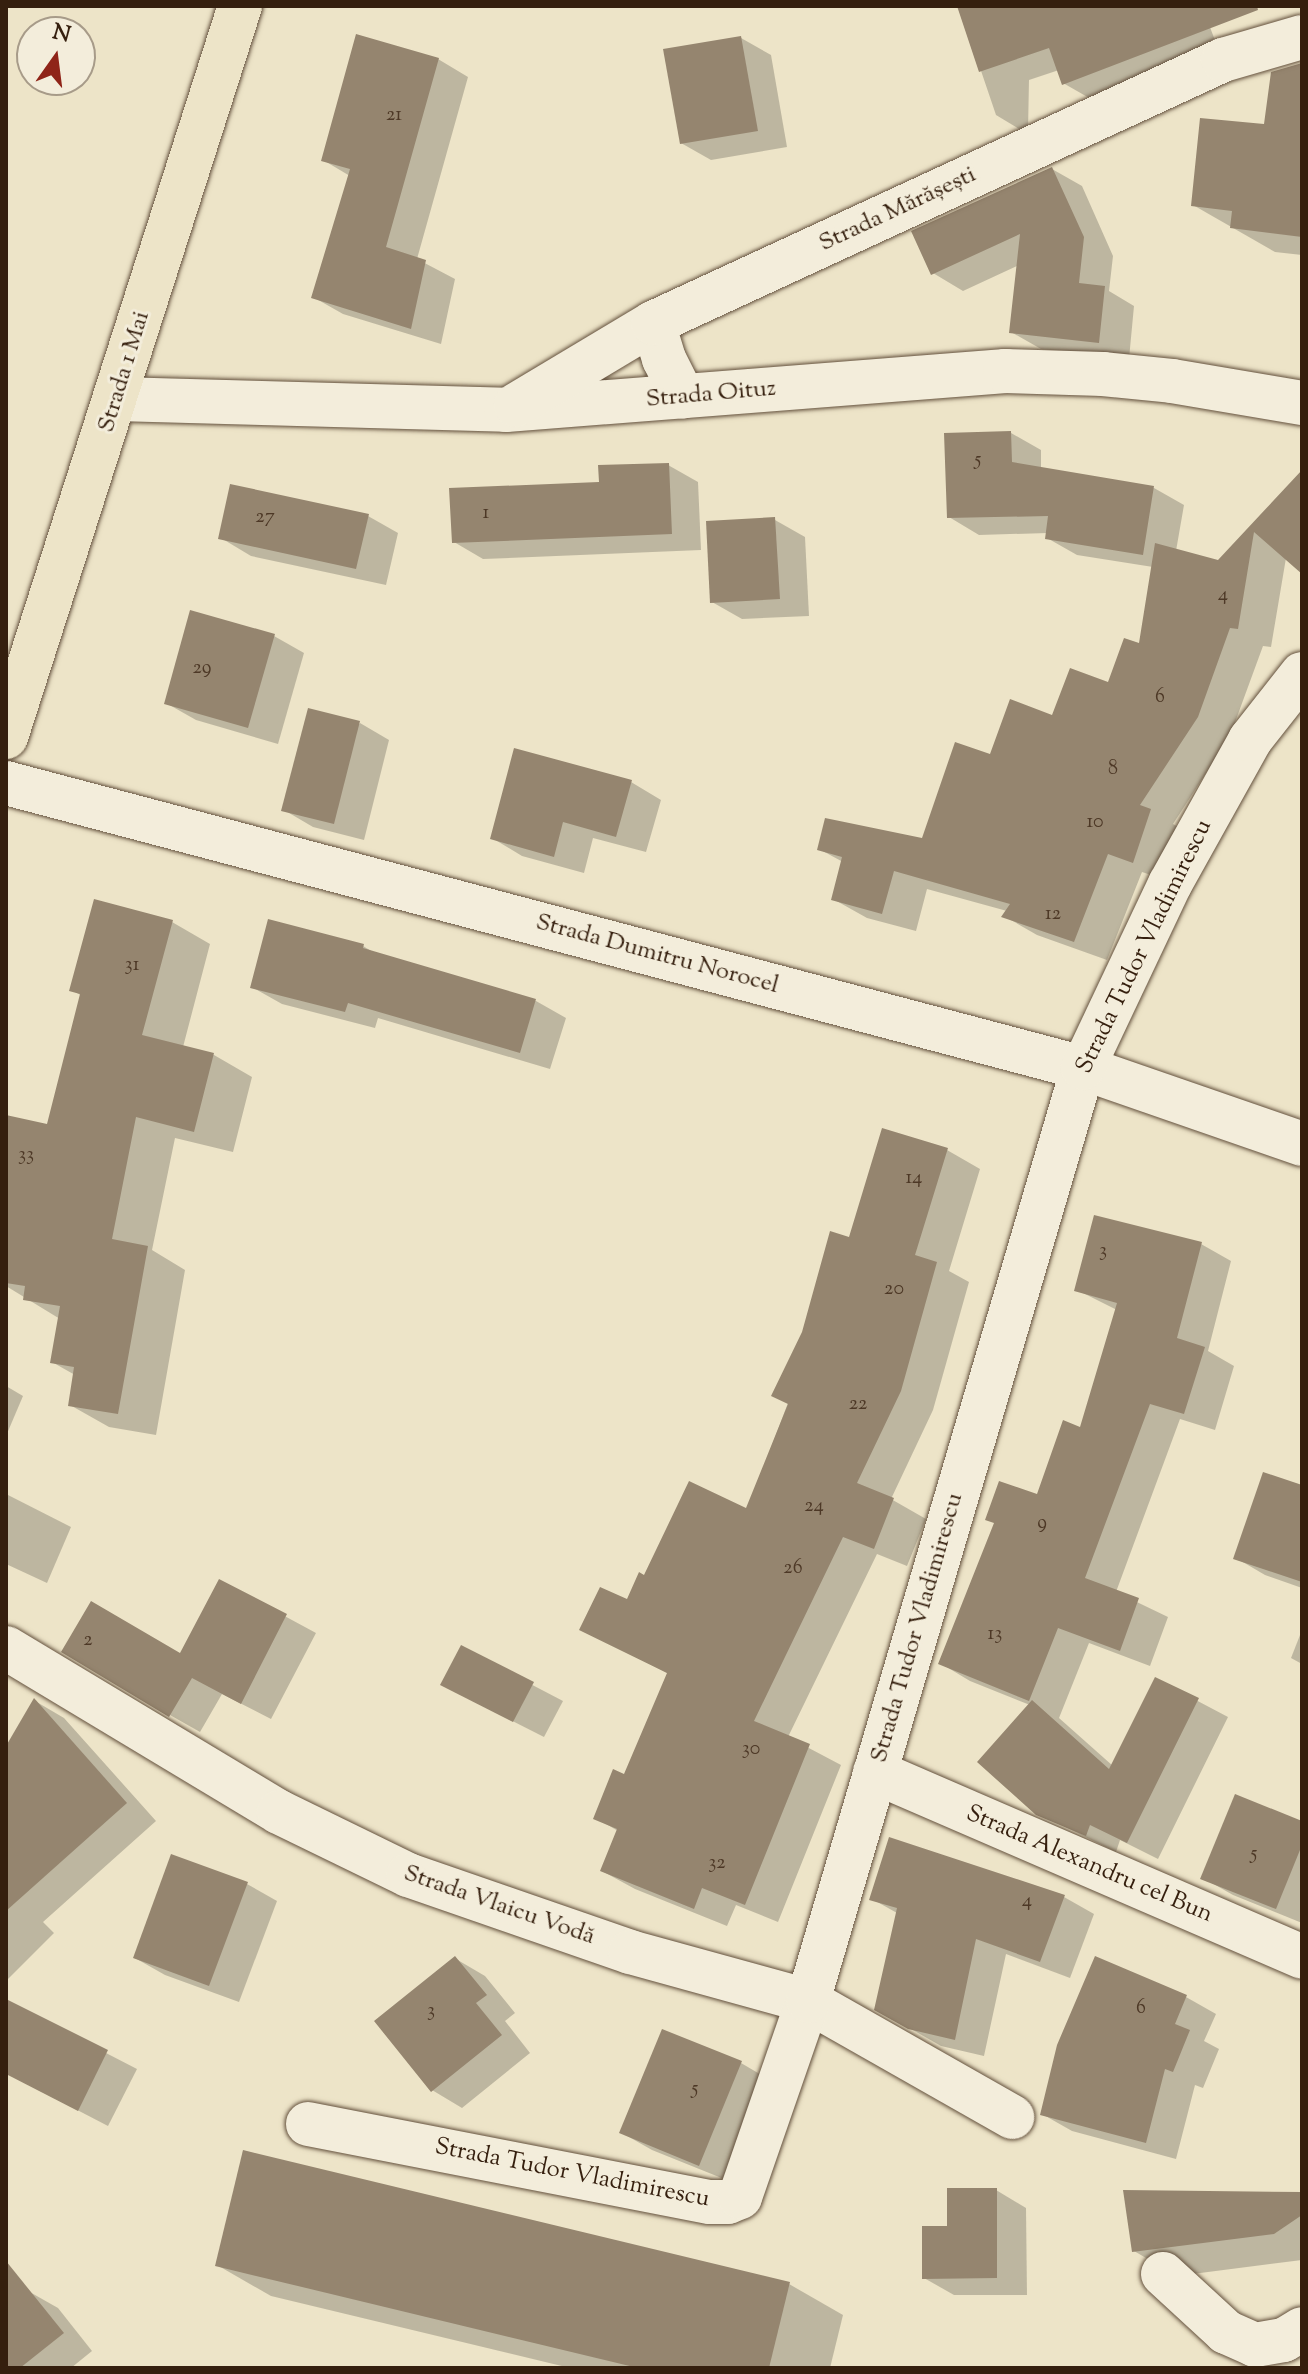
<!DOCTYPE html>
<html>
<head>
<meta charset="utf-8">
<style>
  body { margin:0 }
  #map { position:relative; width:1308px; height:2374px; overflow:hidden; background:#ede4c8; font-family:"Sorts Mill Goudy",serif }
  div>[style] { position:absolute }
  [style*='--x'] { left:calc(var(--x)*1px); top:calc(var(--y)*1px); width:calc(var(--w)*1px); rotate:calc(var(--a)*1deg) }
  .shadow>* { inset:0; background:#0003 }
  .building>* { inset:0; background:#95856f }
  .roads { filter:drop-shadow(0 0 2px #63503c) drop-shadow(0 0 2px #63503c) }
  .minor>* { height:44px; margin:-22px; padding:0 22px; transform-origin:22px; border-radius:22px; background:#f3eddb }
  .major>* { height:44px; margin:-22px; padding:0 22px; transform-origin:22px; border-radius:22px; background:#ede4c8 }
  span { translate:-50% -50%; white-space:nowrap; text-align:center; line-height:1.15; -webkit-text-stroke:6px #f3eddb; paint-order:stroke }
  .number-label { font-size:20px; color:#4d3826 }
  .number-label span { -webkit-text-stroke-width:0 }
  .street-label { font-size:24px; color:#351f0e }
  .frame { position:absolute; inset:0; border:8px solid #351f0e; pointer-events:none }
  .north { position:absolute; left:16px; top:16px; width:80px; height:80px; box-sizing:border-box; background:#f3eddb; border:2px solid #a79b89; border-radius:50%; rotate:14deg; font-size:22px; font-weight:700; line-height:32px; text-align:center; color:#351f0e }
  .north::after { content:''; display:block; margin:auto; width:28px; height:36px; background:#8f2418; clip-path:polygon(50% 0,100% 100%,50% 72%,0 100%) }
</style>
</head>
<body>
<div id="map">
  <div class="shadow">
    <i style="clip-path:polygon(959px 6px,1202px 6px,1219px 51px,1091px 99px,1063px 83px,1059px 70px,1029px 80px,1028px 131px,1024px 132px,996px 115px)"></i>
    <i style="clip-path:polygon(741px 38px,771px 55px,787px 147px,711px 160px,681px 143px)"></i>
    <i style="clip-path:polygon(438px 59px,468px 77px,417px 259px,455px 279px,441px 344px,343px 314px,313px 297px,350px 176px,323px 160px)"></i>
    <i style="clip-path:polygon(1302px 111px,1302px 255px,1275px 252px,1193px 205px,1266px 127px)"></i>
    <i style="clip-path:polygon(1052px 169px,1082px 186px,1113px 256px,1109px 291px,1134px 306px,1129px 359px,1041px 349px,1011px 332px,1019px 265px,963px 291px,933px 273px)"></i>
    <i style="clip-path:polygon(1011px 433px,1041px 450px,1041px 469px,1154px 488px,1184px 505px,1176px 551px,1218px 562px,1302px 473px,1302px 572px,1286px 558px,1271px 647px,1263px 646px,1230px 736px,1173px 824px,1184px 830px,1166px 880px,1142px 872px,1107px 960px,1037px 935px,1004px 916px,1007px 911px,927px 889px,916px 931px,867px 918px,833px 899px,843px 862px,819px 849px,924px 840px,991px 756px,1109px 685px,1141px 646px,1153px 567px,1077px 555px,1047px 538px,1048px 533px,979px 535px,949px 517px)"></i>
    <i style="clip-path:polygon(668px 465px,698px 482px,701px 550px,483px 559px,454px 542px,601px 484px)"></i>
    <i style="clip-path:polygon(368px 516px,398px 533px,386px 585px,251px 556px,221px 538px)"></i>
    <i style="clip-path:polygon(775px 520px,805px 537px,809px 616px,742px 619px,712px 602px)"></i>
    <i style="clip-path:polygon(274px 636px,304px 653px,278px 744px,196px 720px,166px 703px)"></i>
    <i style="clip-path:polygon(360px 723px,389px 740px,364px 840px,313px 827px,284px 810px)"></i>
    <i style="clip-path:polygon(631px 782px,661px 800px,646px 852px,593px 838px,584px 873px,522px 856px,492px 838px)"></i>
    <i style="clip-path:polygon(172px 922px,210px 944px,183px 1047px,214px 1055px,252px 1077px,233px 1152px,175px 1138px,152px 1250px,185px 1270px,156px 1435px,109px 1427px,70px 1405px,75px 1375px,52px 1362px,60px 1319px,6px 1286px,6px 1117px,48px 1126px,82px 996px,72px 990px)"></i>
    <i style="clip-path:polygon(363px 946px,378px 955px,536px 1001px,566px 1018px,550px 1069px,378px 1018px,375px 1028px,282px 1004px,252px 987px)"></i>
    <i style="clip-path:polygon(947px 1150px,980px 1169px,949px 1271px,969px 1282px,933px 1410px,891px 1499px,926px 1519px,907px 1566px,877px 1554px,788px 1737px,841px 1765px,778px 1922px,736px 1905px,727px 1926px,635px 1889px,602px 1871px,618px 1831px,596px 1818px,625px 1777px,669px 1674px,582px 1629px,628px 1602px,645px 1578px,747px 1511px,850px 1239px)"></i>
    <i style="clip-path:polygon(1201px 1244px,1231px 1261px,1208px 1351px,1234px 1366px,1215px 1430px,1180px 1419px,1116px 1592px,1168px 1617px,1150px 1666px,1089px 1643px,1059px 1718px,1113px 1766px,1156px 1679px,1228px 1717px,1158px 1859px,1120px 1840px,1116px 1852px,1037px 1813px,1030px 1705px,970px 1681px,940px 1663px,1038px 1496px,1082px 1429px,1117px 1310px,1077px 1290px)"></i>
    <i style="clip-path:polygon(6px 1386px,23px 1396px,6px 1436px)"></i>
    <i style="clip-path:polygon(1302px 1487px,1302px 1588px,1265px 1575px,1236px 1558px)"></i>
    <i style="clip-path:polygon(6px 1494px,71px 1527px,47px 1583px,6px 1564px)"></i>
    <i style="clip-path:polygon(220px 1581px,316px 1633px,271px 1719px,222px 1694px,200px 1732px,170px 1715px,181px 1656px)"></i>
    <i style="clip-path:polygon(1302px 1630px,1302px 1664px,1291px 1658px)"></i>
    <i style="clip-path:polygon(462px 1648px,563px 1701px,544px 1737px,473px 1701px)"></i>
    <i style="clip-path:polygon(35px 1701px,64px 1718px,156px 1821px,43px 1922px,54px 1933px,7px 1980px,6px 1750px)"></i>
    <i style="clip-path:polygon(1302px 1823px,1302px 1923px,1233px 1895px,1203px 1878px)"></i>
    <i style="clip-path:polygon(247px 1884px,277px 1901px,239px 2002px,165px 1975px,135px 1958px)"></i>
    <i style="clip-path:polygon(1064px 1897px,1094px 1914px,1070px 1978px,1006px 1954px,984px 2056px,941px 2046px,876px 2009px,897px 1913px,872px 1899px)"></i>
    <i style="clip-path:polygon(456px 1959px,485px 1976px,515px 2013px,505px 2021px,530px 2053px,462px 2108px,432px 2090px)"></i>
    <i style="clip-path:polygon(1186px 1997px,1216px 2014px,1204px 2041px,1219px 2049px,1203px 2088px,1195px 2085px,1176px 2159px,1072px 2131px,1042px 2114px)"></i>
    <i style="clip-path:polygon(15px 2006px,137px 2069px,108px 2126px,6px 2073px,6px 2024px)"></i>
    <i style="clip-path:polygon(741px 2063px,770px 2080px,729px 2181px,652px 2150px,622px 2133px)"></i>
    <i style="clip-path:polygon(996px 2190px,1026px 2208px,1027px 2295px,954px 2295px,924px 2278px,949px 2228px)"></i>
    <i style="clip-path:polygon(1302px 2194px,1302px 2260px,1177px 2276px,1134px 2251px)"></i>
    <i style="clip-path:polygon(217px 2265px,789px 2284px,843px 2315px,830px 2368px,570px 2368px,271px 2296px)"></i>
    <i style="clip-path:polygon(28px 2291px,58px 2308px,92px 2351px,71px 2368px,6px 2368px,6px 2309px)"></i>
  </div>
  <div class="building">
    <i style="clip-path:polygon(957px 6px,1257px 6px,1258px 10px,1062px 85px,1049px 48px,979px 72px)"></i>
    <i style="clip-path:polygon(356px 34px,439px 58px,386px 247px,426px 260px,411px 329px,311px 298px,350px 169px,321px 161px)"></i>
    <i style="clip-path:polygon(741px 36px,758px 131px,680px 144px,663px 49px)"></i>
    <i style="clip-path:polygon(1302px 63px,1302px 237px,1230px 228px,1232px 211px,1191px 206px,1200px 118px,1264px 124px,1271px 72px)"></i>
    <i style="clip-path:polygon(1052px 167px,1084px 237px,1079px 283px,1105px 286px,1099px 343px,1009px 333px,1020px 234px,931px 275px,911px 231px)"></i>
    <i style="clip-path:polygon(1011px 431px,1012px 462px,1154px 486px,1143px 555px,1045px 539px,1048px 516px,947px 518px,944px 433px)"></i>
    <i style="clip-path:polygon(669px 463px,672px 534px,452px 543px,449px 488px,599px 482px,598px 465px)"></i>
    <i style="clip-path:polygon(1302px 470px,1302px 574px,1254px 532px,1238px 629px,1230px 628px,1198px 717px,1140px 805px,1151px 809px,1133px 863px,1108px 854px,1074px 942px,1001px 917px,1010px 904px,894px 871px,882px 914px,831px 900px,842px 857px,817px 850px,825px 818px,922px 838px,955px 742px,990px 754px,1010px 699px,1052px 715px,1070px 668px,1108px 682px,1124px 638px,1139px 643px,1155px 543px,1218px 560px)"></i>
    <i style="clip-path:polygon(230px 484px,369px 514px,356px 569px,218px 539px)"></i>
    <i style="clip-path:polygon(775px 517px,780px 599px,710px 603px,706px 521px)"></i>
    <i style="clip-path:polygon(190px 610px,275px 634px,248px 728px,164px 704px)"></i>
    <i style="clip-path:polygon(308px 708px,360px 721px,334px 824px,281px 811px)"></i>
    <i style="clip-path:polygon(514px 748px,632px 780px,616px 837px,563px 822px,554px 857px,490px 839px)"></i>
    <i style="clip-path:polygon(94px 899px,173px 920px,142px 1035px,214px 1053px,194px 1132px,136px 1117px,112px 1239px,148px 1246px,118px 1414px,68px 1406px,74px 1367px,50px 1363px,60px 1306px,23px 1300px,25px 1286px,6px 1283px,6px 1115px,47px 1124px,80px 994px,69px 991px)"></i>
    <i style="clip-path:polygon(268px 919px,364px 944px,363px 948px,536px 999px,520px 1053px,348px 1003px,345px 1012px,250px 988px)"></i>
    <i style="clip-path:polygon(882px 1128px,948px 1148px,915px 1255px,937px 1262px,901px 1391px,857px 1483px,894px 1498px,874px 1549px,843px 1537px,754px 1721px,810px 1744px,745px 1905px,702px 1888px,694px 1909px,600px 1871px,617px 1829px,593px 1819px,613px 1769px,624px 1774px,667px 1673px,579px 1630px,600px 1587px,627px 1599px,639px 1572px,644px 1575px,689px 1481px,746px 1508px,788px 1404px,771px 1396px,802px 1332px,830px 1231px,849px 1237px)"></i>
    <i style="clip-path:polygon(1094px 1215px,1202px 1242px,1177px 1338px,1205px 1347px,1184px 1414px,1150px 1404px,1085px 1578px,1139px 1598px,1120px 1651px,1058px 1628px,1029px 1701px,938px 1664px,994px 1523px,985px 1520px,999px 1481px,1037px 1494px,1063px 1420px,1080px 1427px,1117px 1303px,1074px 1291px)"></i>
    <i style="clip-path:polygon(1263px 1472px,1302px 1485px,1302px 1582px,1233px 1559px)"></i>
    <i style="clip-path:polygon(219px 1579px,287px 1614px,241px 1704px,192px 1678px,169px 1717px,61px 1652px,91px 1601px,180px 1653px)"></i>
    <i style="clip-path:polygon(461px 1645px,534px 1682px,513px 1722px,440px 1685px)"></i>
    <i style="clip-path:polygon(1155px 1677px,1199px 1698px,1127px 1843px,1090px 1825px,1086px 1836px,1036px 1815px,977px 1762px,1032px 1700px,1109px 1769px)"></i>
    <i style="clip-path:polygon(34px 1698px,127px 1803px,6px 1911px,6px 1746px)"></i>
    <i style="clip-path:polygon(1235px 1794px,1302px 1821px,1302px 1845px,1276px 1909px,1200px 1879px)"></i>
    <i style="clip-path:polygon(889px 1837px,1065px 1895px,1040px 1962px,976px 1939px,955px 2040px,908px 2029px,874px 2010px,897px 1908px,869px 1900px)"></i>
    <i style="clip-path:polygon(171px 1854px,248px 1882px,209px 1986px,133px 1958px)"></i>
    <i style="clip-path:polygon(455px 1956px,487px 1995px,476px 2003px,502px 2035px,431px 2092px,374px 2021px)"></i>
    <i style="clip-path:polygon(1095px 1956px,1187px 1995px,1175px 2024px,1190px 2030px,1173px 2072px,1165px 2069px,1146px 2143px,1040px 2115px,1057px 2045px)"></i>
    <i style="clip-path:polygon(6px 1999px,108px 2050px,78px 2111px,6px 2074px)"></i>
    <i style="clip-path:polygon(662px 2029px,742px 2061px,699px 2166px,619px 2133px)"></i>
    <i style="clip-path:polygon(243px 2150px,790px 2282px,769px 2368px,638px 2368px,215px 2266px)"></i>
    <i style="clip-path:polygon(947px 2188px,997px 2188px,997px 2278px,922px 2279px,922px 2226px,947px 2226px)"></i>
    <i style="clip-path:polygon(1123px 2190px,1302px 2192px,1302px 2215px,1274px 2234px,1132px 2252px)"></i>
    <i style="clip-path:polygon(6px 2261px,64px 2333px,20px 2368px,6px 2368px)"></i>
  </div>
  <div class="roads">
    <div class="minor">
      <i style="--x:653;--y:323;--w:38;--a:73"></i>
      <i style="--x:664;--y:359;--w:42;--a:63.4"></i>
      <i style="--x:117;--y:399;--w:389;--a:1.6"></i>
      <i style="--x:506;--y:410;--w:501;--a:-4.47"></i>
      <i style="--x:1005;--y:371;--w:98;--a:1.8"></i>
      <i style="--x:1103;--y:374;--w:69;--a:5.8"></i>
      <i style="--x:1172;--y:381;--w:132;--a:9.6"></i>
      <i style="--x:516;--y:405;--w:160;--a:-30.9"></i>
      <i style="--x:653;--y:323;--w:628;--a:-24.77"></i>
      <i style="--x:1223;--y:60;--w:82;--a:-16.2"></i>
      <i style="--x:6;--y:783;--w:1114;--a:14.82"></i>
      <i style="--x:1083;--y:1068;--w:232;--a:19.1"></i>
      <i style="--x:6;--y:1648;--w:318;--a:31"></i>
      <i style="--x:279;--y:1812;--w:144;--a:26"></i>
      <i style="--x:408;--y:1875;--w:235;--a:19.1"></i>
      <i style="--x:630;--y:1952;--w:185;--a:15.4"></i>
      <i style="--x:808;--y:2001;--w:235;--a:29.6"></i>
      <i style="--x:875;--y:1772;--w:465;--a:23.4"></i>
      <i style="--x:308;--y:2124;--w:409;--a:11"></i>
      <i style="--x:710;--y:2202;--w:18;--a:0"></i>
      <i style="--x:728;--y:2202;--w:13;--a:-23"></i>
      <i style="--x:740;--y:2197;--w:207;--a:-70.9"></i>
      <i style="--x:808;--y:2001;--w:973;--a:-73.58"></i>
      <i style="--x:1083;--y:1068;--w:204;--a:-64.7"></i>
      <i style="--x:1170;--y:884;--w:165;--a:-60.9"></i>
      <i style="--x:1250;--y:740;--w:84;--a:-51.8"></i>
      <i style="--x:1163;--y:2274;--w:86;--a:42.6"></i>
      <i style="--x:1226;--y:2332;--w:32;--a:24"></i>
      <i style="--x:1255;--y:2345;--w:29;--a:-10"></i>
      <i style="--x:1284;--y:2340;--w:21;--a:-31"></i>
    </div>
    <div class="major">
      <i style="--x:6;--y:737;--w:768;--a:-72.25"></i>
    </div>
  </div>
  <div class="number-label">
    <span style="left:394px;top:115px">21</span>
    <span style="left:978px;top:460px">5</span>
    <span style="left:486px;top:513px">1</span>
    <span style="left:265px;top:517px">27</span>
    <span style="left:1223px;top:595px">4</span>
    <span style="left:202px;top:668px">29</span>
    <span style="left:1160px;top:697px">6</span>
    <span style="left:1113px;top:769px">8</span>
    <span style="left:1095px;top:822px">10</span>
    <span style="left:1053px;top:914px">12</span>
    <span style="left:132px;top:965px">31</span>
    <span style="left:26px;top:1155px">33</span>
    <span style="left:914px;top:1178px">14</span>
    <span style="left:1103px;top:1251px">3</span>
    <span style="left:894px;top:1289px">20</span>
    <span style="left:858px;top:1404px">22</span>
    <span style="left:814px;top:1506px">24</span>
    <span style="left:1042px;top:1523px">9</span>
    <span style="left:793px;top:1568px">26</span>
    <span style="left:995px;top:1634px">13</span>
    <span style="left:88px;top:1640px">2</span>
    <span style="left:751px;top:1749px">30</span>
    <span style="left:1254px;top:1854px">5</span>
    <span style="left:717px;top:1863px">32</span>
    <span style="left:1027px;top:1901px">4</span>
    <span style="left:1141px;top:2008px">6</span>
    <span style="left:431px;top:2011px">3</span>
    <span style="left:695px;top:2089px">5</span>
  </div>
  <div class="street-label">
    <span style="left:898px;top:210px;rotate:-25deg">Strada Mărășești</span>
    <span style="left:125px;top:372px;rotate:-73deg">Strada 1 Mai</span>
    <span style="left:711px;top:395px;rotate:-5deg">Strada Oituz</span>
    <span style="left:1145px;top:947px;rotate:-64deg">Strada Tudor Vladimirescu</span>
    <span style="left:657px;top:955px;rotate:15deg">Strada Dumitru Norocel</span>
    <span style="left:918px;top:1628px;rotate:-74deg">Strada Tudor Vladimirescu</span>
    <span style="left:1089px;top:1865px;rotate:23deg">Strada Alexandru cel Bun</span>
    <span style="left:499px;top:1906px;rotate:19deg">Strada Vlaicu Vodă</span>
    <span style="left:572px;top:2174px;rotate:11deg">Strada Tudor Vladimirescu</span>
  </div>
  <div class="frame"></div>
  <div class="north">N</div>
</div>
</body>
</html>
